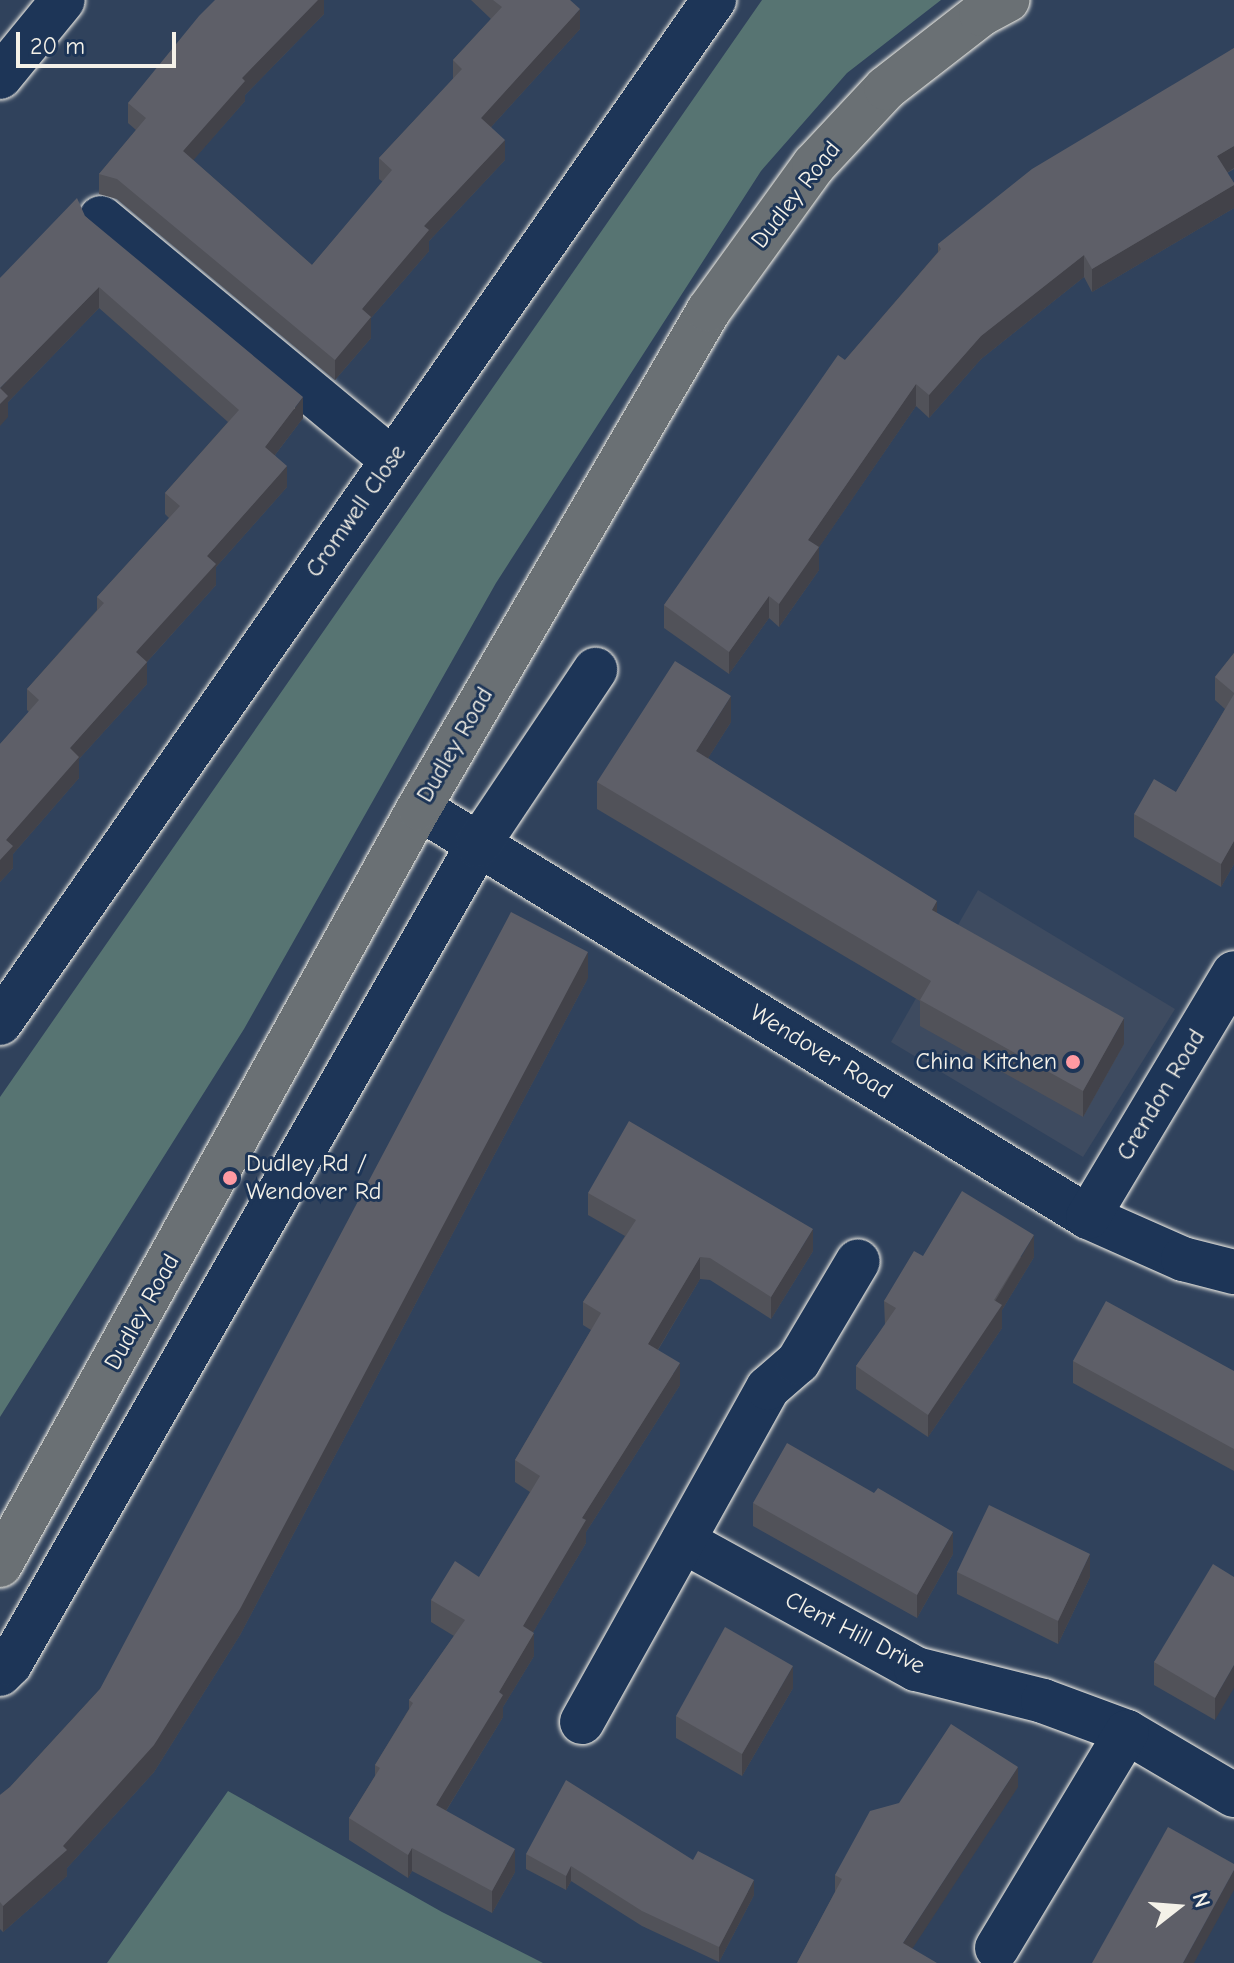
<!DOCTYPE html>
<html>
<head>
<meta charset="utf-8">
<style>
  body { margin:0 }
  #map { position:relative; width:1234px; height:1963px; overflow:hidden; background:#30425c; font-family:"Comic Neue",sans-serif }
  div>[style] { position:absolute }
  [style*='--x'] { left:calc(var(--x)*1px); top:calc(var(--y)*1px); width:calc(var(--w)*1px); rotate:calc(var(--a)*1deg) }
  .built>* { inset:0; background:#3e4b60 }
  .green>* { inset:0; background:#577472 }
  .roads { filter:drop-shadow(0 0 2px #f4f1e8) drop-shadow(0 0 2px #f4f1e8) }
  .minor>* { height:44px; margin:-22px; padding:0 22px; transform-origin:22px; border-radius:22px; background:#1d3557 }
  .major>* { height:44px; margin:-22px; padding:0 22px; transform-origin:22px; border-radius:22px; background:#6a7074 }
  .wall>* { inset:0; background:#515259 }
  .shaded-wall>* { inset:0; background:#424249 }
  .building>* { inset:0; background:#5e5f68 }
  .dots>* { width:22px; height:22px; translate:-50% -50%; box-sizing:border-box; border:4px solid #1d3557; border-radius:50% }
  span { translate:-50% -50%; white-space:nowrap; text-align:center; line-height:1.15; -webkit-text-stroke:6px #1d3557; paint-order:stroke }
  .street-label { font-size:24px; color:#f4f1e8 }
  .poi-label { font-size:24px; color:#f4f1e8 }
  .right { translate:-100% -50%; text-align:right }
  .left { translate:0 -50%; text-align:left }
  .north { position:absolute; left:1138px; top:1867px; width:80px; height:80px; -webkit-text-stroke:6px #1d3557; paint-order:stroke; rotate:73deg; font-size:22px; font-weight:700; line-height:32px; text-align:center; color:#f4f1e8 }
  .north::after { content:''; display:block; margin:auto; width:28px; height:36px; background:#f4f1e8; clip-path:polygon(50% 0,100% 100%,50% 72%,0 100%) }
  .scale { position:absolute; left:16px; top:32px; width:160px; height:36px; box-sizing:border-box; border:4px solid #f4f1e8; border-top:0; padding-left:10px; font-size:24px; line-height:28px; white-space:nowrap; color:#f4f1e8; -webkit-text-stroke:6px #1d3557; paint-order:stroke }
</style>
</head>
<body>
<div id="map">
  <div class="built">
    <i style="clip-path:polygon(978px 890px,1175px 1009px,1083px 1157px,891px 1042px)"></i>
  </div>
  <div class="green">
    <i style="clip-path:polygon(762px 0,941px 0,847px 73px,761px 171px,496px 583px,244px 1029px,0 1417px,0 1097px)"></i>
    <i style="clip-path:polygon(228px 1791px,442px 1912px,543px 1963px,107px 1963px)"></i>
  </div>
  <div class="roads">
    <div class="minor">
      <i style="--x:0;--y:77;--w:99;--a:-50.7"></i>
      <i style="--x:101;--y:218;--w:378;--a:39.7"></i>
      <i style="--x:419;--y:808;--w:784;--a:31.44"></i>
      <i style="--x:1088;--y:1217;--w:104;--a:23.9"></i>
      <i style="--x:1183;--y:1259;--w:53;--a:14.3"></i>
      <i style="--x:0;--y:1023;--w:1248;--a:-55.09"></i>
      <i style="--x:1088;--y:1217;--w:284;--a:-59.1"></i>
      <i style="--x:683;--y:1541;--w:266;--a:28.8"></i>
      <i style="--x:916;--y:1669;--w:131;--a:14.1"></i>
      <i style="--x:1043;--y:1701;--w:90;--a:20.3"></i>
      <i style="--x:1127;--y:1732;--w:124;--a:30.5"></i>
      <i style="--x:0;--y:1674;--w:14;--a:-45"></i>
      <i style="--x:10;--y:1664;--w:943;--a:-60.26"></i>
      <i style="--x:478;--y:845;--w:211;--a:-56.2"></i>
      <i style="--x:582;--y:1722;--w:382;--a:-60.9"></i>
      <i style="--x:768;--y:1388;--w:40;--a:-41"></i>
      <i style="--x:798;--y:1362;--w:117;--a:-59.3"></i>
      <i style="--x:997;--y:1948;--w:252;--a:-59"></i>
    </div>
    <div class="major">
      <i style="--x:0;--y:1565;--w:865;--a:-61.04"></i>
      <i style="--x:419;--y:808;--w:576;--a:-59.79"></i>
      <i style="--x:709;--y:310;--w:179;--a:-54.1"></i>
      <i style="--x:814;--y:165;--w:105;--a:-46.9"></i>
      <i style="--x:886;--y:88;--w:120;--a:-37.9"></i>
      <i style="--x:981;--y:14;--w:30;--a:-28"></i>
    </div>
  </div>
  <div class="wall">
    <i style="clip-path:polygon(324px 0,324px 14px,245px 95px,245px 101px,193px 160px,312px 265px,383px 182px,379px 179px,379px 158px,453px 79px,453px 60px,491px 19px,471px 0,570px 0,580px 29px,491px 127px,505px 160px,429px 241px,429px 251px,371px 318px,371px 338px,335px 380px,117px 199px,99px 194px,99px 174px,136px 130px,128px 123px,128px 103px)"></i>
    <i style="clip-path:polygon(1234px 48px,1234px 169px,1227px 173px,1234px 183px,1234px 208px,1092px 292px,1084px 277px,981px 359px,929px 418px,916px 406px,819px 547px,819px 570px,779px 627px,769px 618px,729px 674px,664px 628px,664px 605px,845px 360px,938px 252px,938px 244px)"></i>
    <i style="clip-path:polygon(85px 216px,303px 418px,275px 455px,287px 487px,216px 567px,216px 585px,147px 662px,147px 684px,79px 759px,79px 778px,13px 854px,13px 868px,0 882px,0 744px,29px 712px,27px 710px,27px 689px,97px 610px,97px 597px,169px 518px,165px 514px,165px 493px,228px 422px,99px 308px,8px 402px,8px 417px,0 278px)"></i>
    <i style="clip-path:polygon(1234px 653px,1234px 864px,1221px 887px,1134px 837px,1134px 814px,1176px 792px,1225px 709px,1215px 700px,1215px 677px)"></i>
    <i style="clip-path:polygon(731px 722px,708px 758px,937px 913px,1124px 1044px,1083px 1117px,920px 1026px,920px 1001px,597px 809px,597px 782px)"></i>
    <i style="clip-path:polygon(588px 978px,240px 1635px,154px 1772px,67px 1868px,67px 1876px,3px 1932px,0 1929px,0 1795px,10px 1787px,100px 1689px)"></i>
    <i style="clip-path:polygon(588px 1193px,813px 1251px,771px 1319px,710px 1280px,700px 1279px,658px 1350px,680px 1385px,586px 1532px,586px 1543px,533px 1632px,534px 1656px,503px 1707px,503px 1717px,446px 1811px,515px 1872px,492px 1913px,412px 1871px,408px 1878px,349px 1840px,349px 1818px,375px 1776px,375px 1765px,409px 1709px,409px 1700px,454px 1636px,431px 1622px,431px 1600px,479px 1577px,530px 1492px,515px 1482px,515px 1460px,591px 1330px,583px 1325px,583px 1302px,625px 1236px,588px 1215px)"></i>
    <i style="clip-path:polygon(923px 1256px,1034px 1257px,1002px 1310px,1002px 1328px,928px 1437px,856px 1389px,856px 1366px,885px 1325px,884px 1301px)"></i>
    <i style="clip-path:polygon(1073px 1361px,1234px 1371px,1234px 1471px,1073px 1383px)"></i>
    <i style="clip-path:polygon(753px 1503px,953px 1554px,917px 1618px,753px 1526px)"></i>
    <i style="clip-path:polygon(957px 1572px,1090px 1577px,1058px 1644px,957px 1594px)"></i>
    <i style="clip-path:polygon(1234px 1577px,1215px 1720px,1154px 1685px,1154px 1662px)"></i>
    <i style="clip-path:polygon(793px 1688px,742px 1776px,676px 1738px,676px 1716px)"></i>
    <i style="clip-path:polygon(1018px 1787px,797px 1963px,835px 1892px,835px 1875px)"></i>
    <i style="clip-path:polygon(526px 1854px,693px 1860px,754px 1895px,719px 1962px,642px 1926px,571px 1881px,566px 1890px,526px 1869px)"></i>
  </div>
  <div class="shaded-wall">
    <i style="clip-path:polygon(316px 0,324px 0,324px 14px,245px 95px,245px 101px,183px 172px,183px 151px,242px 78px)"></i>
    <i style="clip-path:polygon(580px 9px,580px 29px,481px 138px,481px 118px)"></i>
    <i style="clip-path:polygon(505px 140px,505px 160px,429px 241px,429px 251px,371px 318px,371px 338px,335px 380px,335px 360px,362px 309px,424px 226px)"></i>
    <i style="clip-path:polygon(1234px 146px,1234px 168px,1217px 179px,1217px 156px)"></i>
    <i style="clip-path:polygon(1234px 185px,1234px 208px,1092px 292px,1092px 269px)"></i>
    <i style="clip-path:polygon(1084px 255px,1084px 277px,981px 359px,929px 418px,929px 395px,981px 336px)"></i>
    <i style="clip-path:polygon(99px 287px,99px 308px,8px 402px,8px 417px,0 426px,0 388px)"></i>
    <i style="clip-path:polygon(916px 384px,916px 406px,813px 556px,819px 547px,819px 570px,779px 627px,779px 604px,808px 540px)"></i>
    <i style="clip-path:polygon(303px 397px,303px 418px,265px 468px,265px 447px)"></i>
    <i style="clip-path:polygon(287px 466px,287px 487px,216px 567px,216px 585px,136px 674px,136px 652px,207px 556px)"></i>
    <i style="clip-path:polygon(769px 596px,769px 618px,729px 674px,729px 652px)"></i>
    <i style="clip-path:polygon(147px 662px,147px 684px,79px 759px,79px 778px,13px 854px,13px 868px,0 882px,0 860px,6px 840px,70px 748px)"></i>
    <i style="clip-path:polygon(731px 696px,731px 722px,696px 777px,696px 751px)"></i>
    <i style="clip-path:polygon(1234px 841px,1234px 864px,1221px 887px,1221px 864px)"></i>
    <i style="clip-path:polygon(937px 901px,937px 927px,932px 910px)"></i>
    <i style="clip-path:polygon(588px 952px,588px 978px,240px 1635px,154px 1772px,67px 1868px,67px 1876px,3px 1932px,3px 1906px,63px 1846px)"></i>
    <i style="clip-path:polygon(1124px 1018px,1124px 1044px,1083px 1117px,1083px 1091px)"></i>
    <i style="clip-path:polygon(813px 1229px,813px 1251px,771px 1319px,771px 1297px)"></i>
    <i style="clip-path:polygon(1034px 1235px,1034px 1257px,1002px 1310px,1002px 1328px,928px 1437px,928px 1415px)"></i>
    <i style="clip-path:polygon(700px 1257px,700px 1279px,648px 1366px,648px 1344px)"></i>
    <i style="clip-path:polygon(680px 1363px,680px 1385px,586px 1532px,586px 1543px,523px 1649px,523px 1626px,582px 1518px)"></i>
    <i style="clip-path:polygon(953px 1532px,953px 1554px,917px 1618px,917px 1595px)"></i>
    <i style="clip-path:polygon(1090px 1554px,1090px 1577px,1058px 1644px,1058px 1621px)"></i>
    <i style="clip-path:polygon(534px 1633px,534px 1656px,503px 1707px,503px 1717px,436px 1827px,436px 1805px,499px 1692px)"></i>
    <i style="clip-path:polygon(1234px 1665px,1234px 1688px,1215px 1720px,1215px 1698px)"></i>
    <i style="clip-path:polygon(793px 1666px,793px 1688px,742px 1776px,742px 1754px)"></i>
    <i style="clip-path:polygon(1018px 1767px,1018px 1787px,903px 1963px,903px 1943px)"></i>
    <i style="clip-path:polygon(412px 1848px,412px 1871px,408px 1878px,408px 1855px)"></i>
    <i style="clip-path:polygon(515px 1849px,515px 1872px,492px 1913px,492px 1891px)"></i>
    <i style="clip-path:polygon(571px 1866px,571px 1881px,566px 1890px,566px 1876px)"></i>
    <i style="clip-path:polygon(1234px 1870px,1234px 1890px,1194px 1963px,1183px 1963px)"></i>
    <i style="clip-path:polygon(754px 1880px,754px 1895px,719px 1962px,719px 1947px)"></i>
  </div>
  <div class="building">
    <i style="clip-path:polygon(215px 0,318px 0,242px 78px,245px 81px,183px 151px,312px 265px,392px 170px,379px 158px,462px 69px,453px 60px,502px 7px,493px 0,570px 0,580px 9px,481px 118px,505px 140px,424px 226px,429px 230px,362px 309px,371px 317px,335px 360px,117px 179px,99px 174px,146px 118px,128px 103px,199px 16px)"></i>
    <i style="clip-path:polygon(1234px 48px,1234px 146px,1217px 156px,1234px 183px,1234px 185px,1092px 269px,1084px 255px,981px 336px,929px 395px,916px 384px,808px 540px,819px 547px,779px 604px,769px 596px,729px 652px,664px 605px,838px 355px,845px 360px,941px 249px,938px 244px,1032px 169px)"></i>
    <i style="clip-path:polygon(77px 198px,85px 216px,303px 397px,265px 447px,287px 466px,207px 556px,216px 564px,136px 652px,147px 662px,70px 748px,79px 757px,6px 840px,13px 846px,0 860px,0 744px,39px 700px,27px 689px,104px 603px,97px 597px,180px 506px,165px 493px,239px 410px,99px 287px,0 388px,8px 396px,0 404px,0 278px)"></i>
    <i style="clip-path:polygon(1234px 653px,1234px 693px,1215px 677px)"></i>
    <i style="clip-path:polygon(675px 661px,731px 696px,696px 751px,937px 901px,932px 910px,1124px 1018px,1083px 1091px,920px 1000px,931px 981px,597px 782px)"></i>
    <i style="clip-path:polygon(1234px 694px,1234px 841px,1221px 864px,1134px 814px,1154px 779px,1176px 792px)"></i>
    <i style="clip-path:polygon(511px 912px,588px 952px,240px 1609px,154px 1745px,63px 1846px,67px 1850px,3px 1906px,0 1902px,0 1795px,10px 1787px,100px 1689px)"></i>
    <i style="clip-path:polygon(629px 1121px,813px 1229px,771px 1297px,710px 1258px,700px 1257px,648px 1344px,680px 1363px,582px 1518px,586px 1520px,523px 1626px,534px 1633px,499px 1692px,503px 1695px,436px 1805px,515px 1849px,492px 1891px,412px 1848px,408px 1855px,349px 1818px,380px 1768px,375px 1765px,413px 1703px,409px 1700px,465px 1620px,431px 1600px,455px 1561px,479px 1577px,540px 1476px,515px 1460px,601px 1313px,583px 1302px,636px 1220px,588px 1193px)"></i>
    <i style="clip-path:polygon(962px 1191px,1034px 1235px,994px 1300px,1002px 1305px,928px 1415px,856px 1366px,896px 1308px,884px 1301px,914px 1251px,923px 1256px)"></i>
    <i style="clip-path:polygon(1106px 1301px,1234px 1371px,1234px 1449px,1073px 1361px)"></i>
    <i style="clip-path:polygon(787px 1443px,874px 1493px,878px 1488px,953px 1532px,917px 1595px,753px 1503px)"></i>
    <i style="clip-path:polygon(989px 1505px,1090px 1554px,1058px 1621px,957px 1572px)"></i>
    <i style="clip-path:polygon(1213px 1564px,1234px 1577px,1234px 1665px,1215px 1698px,1154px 1662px)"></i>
    <i style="clip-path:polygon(725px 1627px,793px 1666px,742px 1754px,676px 1716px)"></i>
    <i style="clip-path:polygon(951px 1724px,1018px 1767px,903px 1943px,937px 1963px,797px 1963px,842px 1879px,835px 1875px,870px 1811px,899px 1803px)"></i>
    <i style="clip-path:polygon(566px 1780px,693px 1860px,698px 1851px,754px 1880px,719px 1947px,642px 1911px,571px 1866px,566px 1876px,526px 1854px)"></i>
    <i style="clip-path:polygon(1168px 1827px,1234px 1864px,1234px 1870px,1183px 1963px,1092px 1963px)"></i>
  </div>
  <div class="dots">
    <i style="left:1073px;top:1062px;background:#ff9aa2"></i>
    <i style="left:230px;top:1178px;background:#ff9aa2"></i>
  </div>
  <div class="street-label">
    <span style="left:796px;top:195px;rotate:-52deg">Dudley Road</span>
    <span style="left:356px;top:511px;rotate:-55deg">Cromwell Close</span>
    <span style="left:455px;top:745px;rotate:-60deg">Dudley Road</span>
    <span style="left:821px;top:1052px;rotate:31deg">Wendover Road</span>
    <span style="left:1161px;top:1095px;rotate:-59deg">Crendon Road</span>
    <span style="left:142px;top:1312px;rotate:-61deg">Dudley Road</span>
    <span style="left:855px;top:1633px;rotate:27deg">Clent Hill Drive</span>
  </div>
  <div class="poi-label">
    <span class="right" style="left:1057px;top:1062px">China Kitchen</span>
    <span class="left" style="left:246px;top:1178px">Dudley Rd /<br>Wendover Rd</span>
  </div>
  <div class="north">N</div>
  <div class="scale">20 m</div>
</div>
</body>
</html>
